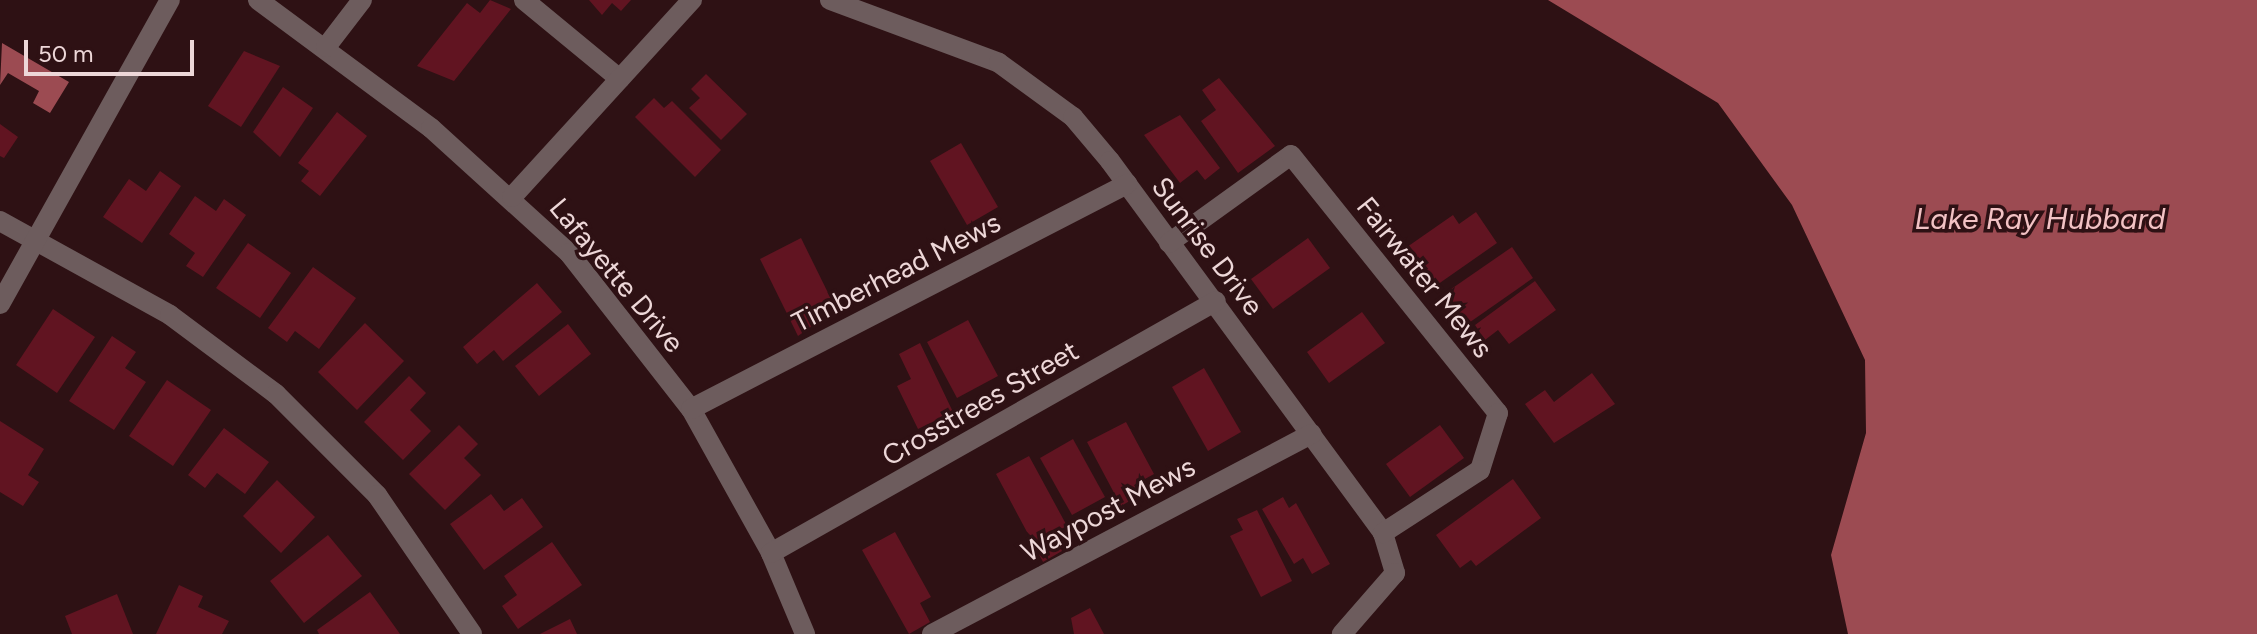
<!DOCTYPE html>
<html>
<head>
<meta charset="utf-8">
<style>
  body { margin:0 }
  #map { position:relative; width:2257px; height:634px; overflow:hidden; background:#2e1114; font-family:Figtree,sans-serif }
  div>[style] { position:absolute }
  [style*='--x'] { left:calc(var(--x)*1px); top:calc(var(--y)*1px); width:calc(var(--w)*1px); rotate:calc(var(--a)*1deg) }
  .water>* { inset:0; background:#9c4b52 }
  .building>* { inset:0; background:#611421 }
  .minor>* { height:20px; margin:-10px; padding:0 10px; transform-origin:10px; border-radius:10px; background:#6d5c5d }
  span { translate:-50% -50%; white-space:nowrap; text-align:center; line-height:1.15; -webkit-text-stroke:7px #2e1114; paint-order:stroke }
  .street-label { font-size:28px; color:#edd7d8 }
  .water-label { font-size:30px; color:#f2c2c4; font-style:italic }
  .scale { position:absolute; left:24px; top:40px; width:170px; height:36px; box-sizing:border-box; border:4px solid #edd7d8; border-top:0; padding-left:10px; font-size:24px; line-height:28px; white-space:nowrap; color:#edd7d8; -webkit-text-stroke:6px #2e1114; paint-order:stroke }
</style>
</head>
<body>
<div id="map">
  <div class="water">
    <i style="clip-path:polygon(1548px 0,2257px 0,2257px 634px,1848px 634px,1831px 555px,1866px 433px,1865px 360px,1792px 205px,1718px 103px)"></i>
    <i style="clip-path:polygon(2px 43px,69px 82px,50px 113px,33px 103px,39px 91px,8px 73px,0 85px)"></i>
  </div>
  <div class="building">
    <i style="clip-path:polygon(490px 0,511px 9px,454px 81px,417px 66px,467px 3px,480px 13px)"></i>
    <i style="clip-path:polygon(589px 0,631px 0,621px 11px,612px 3px,602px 15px)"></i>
    <i style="clip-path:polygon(244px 51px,280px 66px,241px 127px,208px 106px)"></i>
    <i style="clip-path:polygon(706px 74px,747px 114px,721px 140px,689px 108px,700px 98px,691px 89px)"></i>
    <i style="clip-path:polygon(1219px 78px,1275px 146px,1238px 173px,1201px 121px,1216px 110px,1202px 90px)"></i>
    <i style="clip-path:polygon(283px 87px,313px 108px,280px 157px,253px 132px)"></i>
    <i style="clip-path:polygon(654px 98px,664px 108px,672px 101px,721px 150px,695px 177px,635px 117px)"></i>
    <i style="clip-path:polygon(337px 112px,367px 136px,320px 196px,301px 181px,309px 171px,298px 163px)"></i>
    <i style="clip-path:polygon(1180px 115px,1220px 168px,1205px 180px,1197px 170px,1180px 183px,1144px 135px)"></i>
    <i style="clip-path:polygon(0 124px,18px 137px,4px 158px,0 156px)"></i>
    <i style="clip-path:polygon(961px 143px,998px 207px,967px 225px,930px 161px)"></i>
    <i style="clip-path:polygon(160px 171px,181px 186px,142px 243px,103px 217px,129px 179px,146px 191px)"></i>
    <i style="clip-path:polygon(195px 196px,216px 211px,224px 199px,246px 215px,203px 277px,186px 266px,195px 253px,169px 234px)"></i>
    <i style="clip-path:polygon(1476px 212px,1497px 243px,1424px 294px,1397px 254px,1453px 215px,1459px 224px)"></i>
    <i style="clip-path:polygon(801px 238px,836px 309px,798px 336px,760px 259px)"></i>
    <i style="clip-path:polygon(1308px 238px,1330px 268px,1273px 309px,1251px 279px)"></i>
    <i style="clip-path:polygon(248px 243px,291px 273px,260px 318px,216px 288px)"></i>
    <i style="clip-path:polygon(1512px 247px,1533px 278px,1463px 327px,1441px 296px)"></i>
    <i style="clip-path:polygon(313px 267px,356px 298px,319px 349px,295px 331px,287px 342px,268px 328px)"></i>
    <i style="clip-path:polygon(1535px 281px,1556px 310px,1509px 344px,1498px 330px,1485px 340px,1475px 325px)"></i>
    <i style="clip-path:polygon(537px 283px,562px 312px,503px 361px,494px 350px,477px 364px,463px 347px)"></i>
    <i style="clip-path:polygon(53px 309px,95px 337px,57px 393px,16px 365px)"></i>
    <i style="clip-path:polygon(1362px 312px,1385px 343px,1329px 383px,1307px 352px)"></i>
    <i style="clip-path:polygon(968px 320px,998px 376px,957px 398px,927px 342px)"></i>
    <i style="clip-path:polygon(365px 323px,404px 361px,357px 410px,318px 372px)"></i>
    <i style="clip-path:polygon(568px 324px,591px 354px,539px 396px,515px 366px)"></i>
    <i style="clip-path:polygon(112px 336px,136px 352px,125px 368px,146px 382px,114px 430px,69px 401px)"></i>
    <i style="clip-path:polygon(920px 343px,953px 412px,918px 429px,897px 386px,911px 379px,899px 354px)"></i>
    <i style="clip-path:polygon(1204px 368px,1241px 432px,1208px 451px,1172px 387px)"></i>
    <i style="clip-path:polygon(1592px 373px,1615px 404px,1554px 443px,1525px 404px,1545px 390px,1554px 402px)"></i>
    <i style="clip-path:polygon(409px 376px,426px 393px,410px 410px,431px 431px,403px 460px,364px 422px)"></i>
    <i style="clip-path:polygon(167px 380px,211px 410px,173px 466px,129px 436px)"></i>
    <i style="clip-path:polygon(0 421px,44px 449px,28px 475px,39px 482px,23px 506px,0 492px)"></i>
    <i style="clip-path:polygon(1126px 422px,1154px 474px,1134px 485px,1140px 495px,1121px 506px,1087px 442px)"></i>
    <i style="clip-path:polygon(459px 425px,478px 444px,464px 458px,481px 475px,445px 510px,409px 474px)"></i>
    <i style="clip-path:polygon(1440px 425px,1464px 458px,1410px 497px,1386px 464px)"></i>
    <i style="clip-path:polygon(224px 428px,269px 462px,245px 494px,217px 473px,205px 488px,188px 475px)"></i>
    <i style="clip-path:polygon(1073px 439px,1105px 497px,1072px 515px,1040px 458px)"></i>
    <i style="clip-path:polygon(1029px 456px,1067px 526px,1053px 533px,1062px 551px,1043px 562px,996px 474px)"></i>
    <i style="clip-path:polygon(1513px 479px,1541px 518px,1476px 566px,1471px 560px,1460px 568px,1436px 535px)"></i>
    <i style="clip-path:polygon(277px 480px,315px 517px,281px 553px,243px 516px)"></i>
    <i style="clip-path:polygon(491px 494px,504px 511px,522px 498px,543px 527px,484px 570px,450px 524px)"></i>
    <i style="clip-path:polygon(1283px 497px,1289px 508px,1296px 503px,1330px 564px,1312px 574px,1303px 558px,1294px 564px,1262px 509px)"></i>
    <i style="clip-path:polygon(1257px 510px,1292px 581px,1261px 597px,1230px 536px,1243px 530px,1237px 519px)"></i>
    <i style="clip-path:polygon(895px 532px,931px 597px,920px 603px,930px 622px,909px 634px,862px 550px)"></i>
    <i style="clip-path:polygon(328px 535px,362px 576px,304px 623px,270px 581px)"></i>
    <i style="clip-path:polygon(552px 542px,582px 585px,518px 629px,502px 606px,517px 595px,504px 576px)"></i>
    <i style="clip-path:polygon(179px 585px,203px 596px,198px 607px,229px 621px,222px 634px,156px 634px)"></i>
    <i style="clip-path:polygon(370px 592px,400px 634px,319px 634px,317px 630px)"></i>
    <i style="clip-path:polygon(117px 594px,133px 634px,72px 634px,65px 616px)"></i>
    <i style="clip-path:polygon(1090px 608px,1104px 634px,1074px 634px,1071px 618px)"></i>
    <i style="clip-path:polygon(570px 619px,577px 634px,540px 634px)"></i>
  </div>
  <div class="minor">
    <i style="--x:258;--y:0;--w:215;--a:36.5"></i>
    <i style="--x:431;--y:128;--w:186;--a:42.2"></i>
    <i style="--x:569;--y:253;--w:198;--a:52"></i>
    <i style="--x:691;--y:409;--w:165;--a:60.9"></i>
    <i style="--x:771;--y:553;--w:88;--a:67.2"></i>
    <i style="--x:524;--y:0;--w:124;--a:39.5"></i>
    <i style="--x:830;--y:0;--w:180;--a:20.4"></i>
    <i style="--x:999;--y:63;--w:92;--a:36.1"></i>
    <i style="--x:1073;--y:117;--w:57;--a:49.9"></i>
    <i style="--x:1110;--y:161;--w:461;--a:53.7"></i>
    <i style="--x:1383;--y:533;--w:42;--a:73.3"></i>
    <i style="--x:1395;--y:573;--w:81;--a:131"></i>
    <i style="--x:326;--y:47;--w:59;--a:-52.5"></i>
    <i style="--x:512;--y:197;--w:267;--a:-47.6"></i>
    <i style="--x:0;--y:221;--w:194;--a:28.9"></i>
    <i style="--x:170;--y:315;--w:132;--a:36.7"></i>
    <i style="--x:276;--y:394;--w:143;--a:45"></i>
    <i style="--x:377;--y:495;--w:168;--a:55.6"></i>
    <i style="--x:1169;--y:243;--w:150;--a:-35.8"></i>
    <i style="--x:1291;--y:155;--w:331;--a:51.3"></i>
    <i style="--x:1498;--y:413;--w:60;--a:107.5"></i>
    <i style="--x:1480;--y:470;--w:116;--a:147"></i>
    <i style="--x:0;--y:304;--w:348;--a:-60.8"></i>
    <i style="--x:691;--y:409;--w:491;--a:-27.3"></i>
    <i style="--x:771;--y:553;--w:511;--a:-29.52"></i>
    <i style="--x:932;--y:634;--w:429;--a:-27.8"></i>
  </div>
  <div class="street-label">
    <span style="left:1208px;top:246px;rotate:53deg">Sunrise Drive</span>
    <span style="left:896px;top:272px;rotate:-27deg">Timberhead Mews</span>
    <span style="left:617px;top:275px;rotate:50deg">Lafayette Drive</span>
    <span style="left:1425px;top:277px;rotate:51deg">Fairwater Mews</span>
    <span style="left:980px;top:403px;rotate:-30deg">Crosstrees Street</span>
    <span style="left:1108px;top:509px;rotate:-28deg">Waypost Mews</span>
  </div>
  <div class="water-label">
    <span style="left:2040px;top:219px">Lake Ray Hubbard</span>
  </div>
  <div class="scale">50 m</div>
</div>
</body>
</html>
